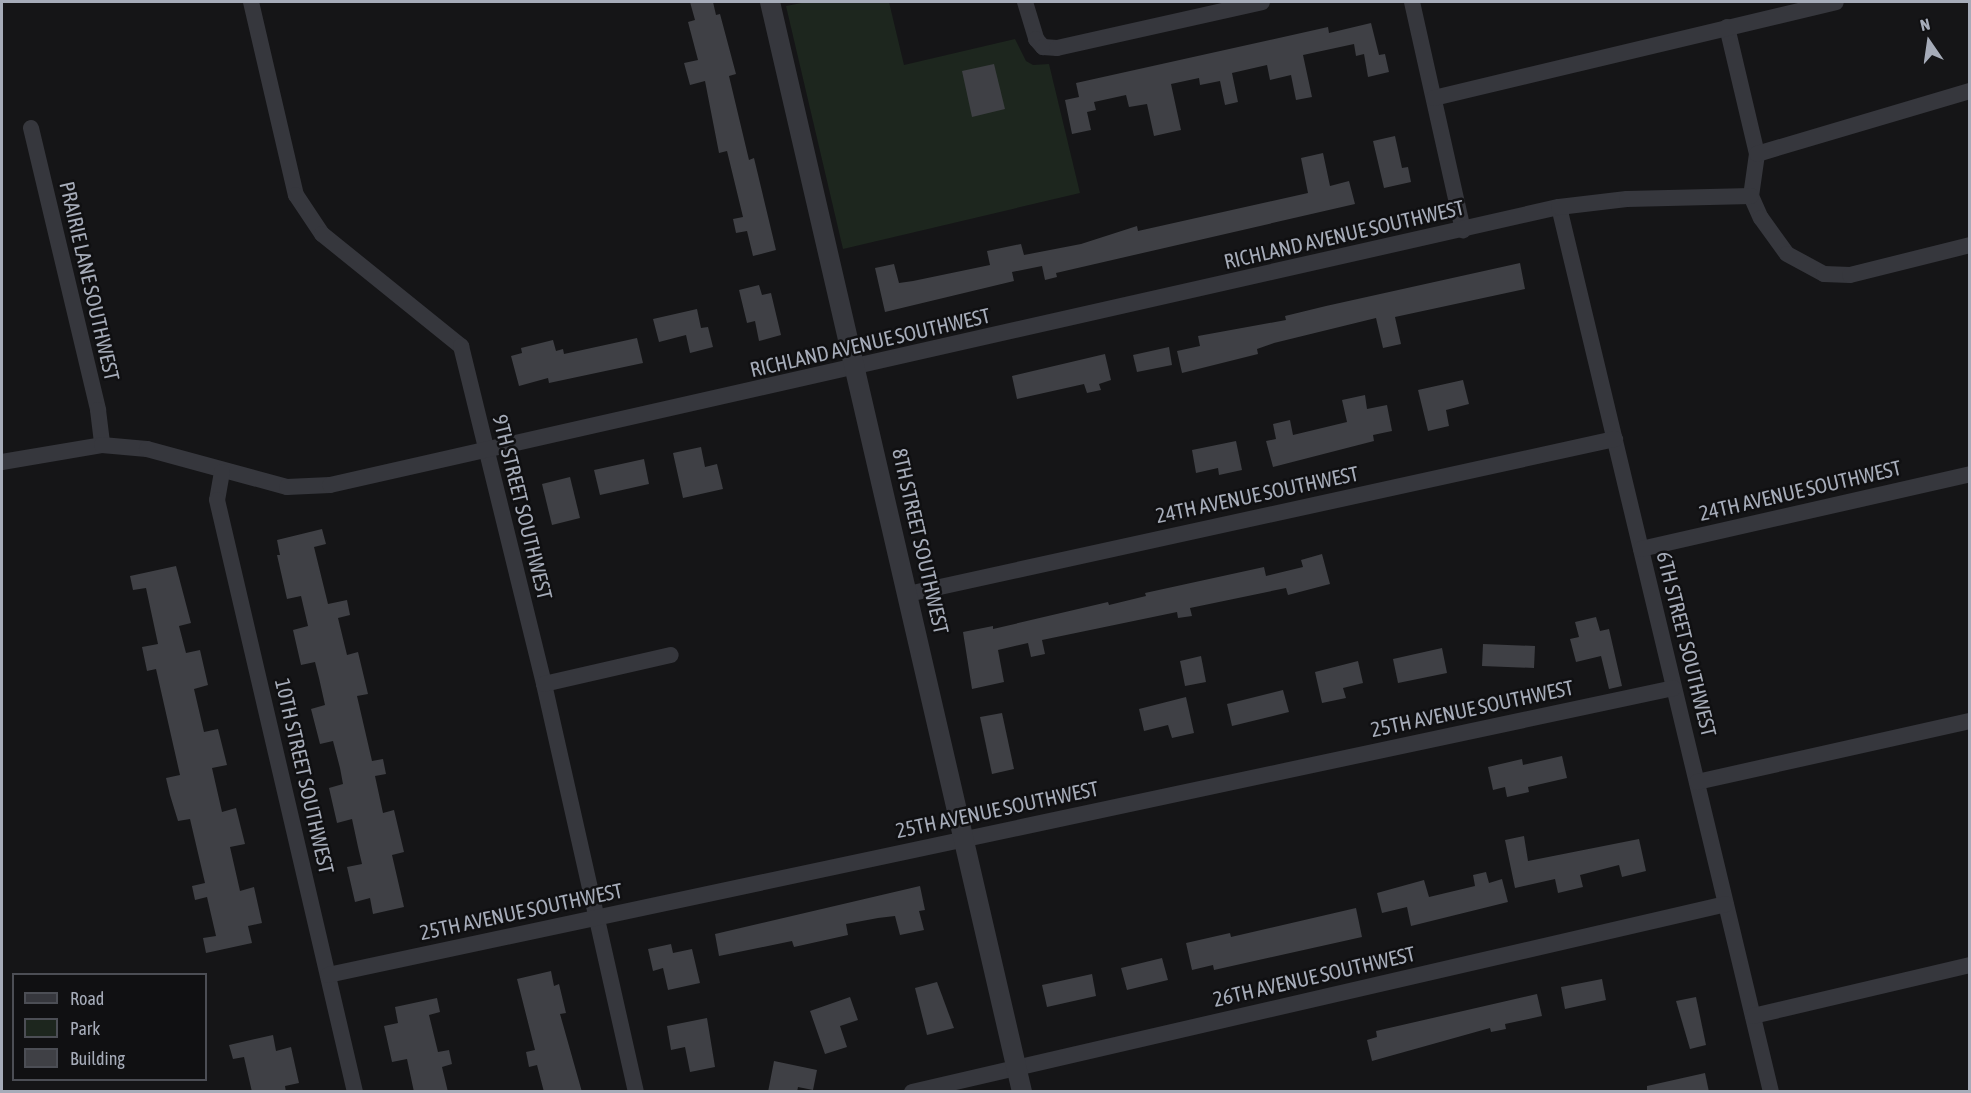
<!DOCTYPE html>
<html>
<head>
<meta charset="utf-8">
<style>
  body { margin:0 }
  #map { position:relative; width:1971px; height:1093px; overflow:hidden; background:#151517; font-family:"Asap Condensed",sans-serif }
  div>[style] { position:absolute }
  [style*='--x'] { left:calc(var(--x)*1px); top:calc(var(--y)*1px); width:calc(var(--w)*1px); rotate:calc(var(--a)*1deg) }
  .green>* { inset:0; background:#1d261e }
  .building>* { inset:0; background:#3f4045 }
  .minor>* { height:16px; margin:-8px; padding:0 8px; transform-origin:8px; border-radius:8px; background:#36373d }
  .tertiary>* { height:20px; margin:-10px; padding:0 10px; transform-origin:10px; border-radius:10px; background:#36373d }
  span { translate:-50% -50%; white-space:nowrap; text-align:center; line-height:1.15; -webkit-text-stroke:5px #101012; paint-order:stroke }
  .street-label { font-size:21px; color:#a6acb9 }
  .frame { position:absolute; inset:0; border:3px solid #a6acb9; pointer-events:none }
  .legend { position:absolute; left:12px; top:973px; width:195px; height:108px; box-sizing:border-box; background:#101012; border:2px solid #4c4e55; margin:0; padding:8px 10px; list-style:none; font-size:18px; color:#a6acb9 }
  .legend li { display:flex; align-items:center; gap:12px; height:30px }
  .legend b { width:30px; border:2px solid #4c4e55 }
  .north { position:absolute; left:1899px; top:12px; width:60px; height:60px; -webkit-text-stroke:4px #101012; paint-order:stroke; rotate:347deg; font-size:16px; font-weight:700; line-height:24px; text-align:center; color:#a6acb9 }
  .north::after { content:''; display:block; margin:auto; width:21px; height:27px; background:#a6acb9; clip-path:polygon(50% 0,100% 100%,50% 72%,0 100%) }
</style>
</head>
<body>
<div id="map">
  <div class="green">
    <i style="clip-path:polygon(807px 2px,889px 2px,904px 65px,1015px 39px,1026px 61px,1033px 65px,1049px 64px,1080px 193px,843px 249px,786px 6px)"></i>
  </div>
  <div class="building">
    <i style="clip-path:polygon(690px 2px,713px 2px,716px 15px,720px 14px,736px 74px,729px 76px,749px 160px,754px 158px,776px 250px,753px 256px,747px 231px,736px 233px,733px 219px,743px 217px,727px 151px,719px 153px,705px 81px,690px 85px,684px 63px,698px 60px,688px 22px,695px 20px)"></i>
    <i style="clip-path:polygon(1371px 23px,1379px 55px,1385px 54px,1389px 72px,1368px 77px,1364px 54px,1356px 56px,1354px 44px,1303px 55px,1312px 97px,1296px 100px,1291px 75px,1270px 80px,1267px 65px,1232px 73px,1238px 102px,1225px 105px,1220px 81px,1200px 85px,1199px 78px,1171px 84px,1181px 130px,1154px 136px,1147px 104px,1129px 107px,1126px 95px,1094px 102px,1096px 110px,1087px 112px,1091px 130px,1072px 134px,1065px 100px,1079px 97px,1076px 83px,1328px 27px,1329px 33px)"></i>
    <i style="clip-path:polygon(994px 64px,1005px 109px,972px 117px,962px 71px)"></i>
    <i style="clip-path:polygon(1395px 136px,1402px 168px,1408px 167px,1411px 182px,1384px 188px,1373px 141px)"></i>
    <i style="clip-path:polygon(1323px 153px,1330px 186px,1349px 181px,1355px 204px,1056px 273px,1057px 277px,1045px 280px,1042px 266px,1012px 272px,1014px 281px,885px 312px,875px 268px,894px 264px,899px 283px,913px 281px,990px 265px,987px 251px,1021px 244px,1024px 255px,1081px 244px,1137px 226px,1138px 231px,1308px 193px,1301px 158px)"></i>
    <i style="clip-path:polygon(1520px 263px,1525px 289px,1395px 317px,1401px 344px,1383px 348px,1376px 318px,1274px 343px,1257px 349px,1258px 354px,1182px 373px,1177px 351px,1200px 346px,1198px 336px,1286px 320px,1285px 316px,1326px 306px)"></i>
    <i style="clip-path:polygon(759px 285px,762px 295px,771px 293px,781px 335px,759px 341px,755px 321px,747px 323px,739px 290px)"></i>
    <i style="clip-path:polygon(697px 309px,701px 328px,708px 327px,713px 347px,690px 353px,686px 335px,659px 342px,653px 319px)"></i>
    <i style="clip-path:polygon(637px 338px,643px 363px,549px 383px,548px 378px,519px 386px,511px 356px,522px 353px,521px 348px,553px 340px,556px 351px,563px 349px,564px 354px)"></i>
    <i style="clip-path:polygon(1169px 347px,1172px 365px,1137px 372px,1133px 355px)"></i>
    <i style="clip-path:polygon(1105px 354px,1111px 380px,1099px 384px,1101px 390px,1087px 393px,1084px 384px,1017px 399px,1012px 376px)"></i>
    <i style="clip-path:polygon(1463px 380px,1469px 404px,1446px 410px,1449px 426px,1428px 431px,1418px 390px)"></i>
    <i style="clip-path:polygon(1365px 395px,1367px 409px,1387px 405px,1392px 431px,1373px 435px,1374px 441px,1273px 467px,1266px 441px,1276px 439px,1273px 424px,1290px 420px,1293px 435px,1347px 422px,1342px 400px)"></i>
    <i style="clip-path:polygon(1236px 441px,1242px 470px,1219px 475px,1218px 468px,1196px 473px,1192px 450px)"></i>
    <i style="clip-path:polygon(701px 447px,705px 467px,717px 464px,723px 489px,683px 498px,673px 453px)"></i>
    <i style="clip-path:polygon(644px 459px,649px 484px,600px 495px,594px 470px)"></i>
    <i style="clip-path:polygon(570px 477px,580px 518px,552px 525px,542px 484px)"></i>
    <i style="clip-path:polygon(322px 529px,326px 544px,314px 547px,328px 604px,347px 600px,350px 615px,338px 618px,347px 655px,358px 652px,368px 694px,357px 696px,372px 761px,383px 759px,386px 774px,375px 776px,383px 813px,394px 810px,404px 852px,392px 855px,404px 907px,373px 914px,370px 898px,355px 902px,347px 867px,362px 864px,358px 847px,352px 819px,337px 823px,329px 788px,343px 784px,340px 768px,333px 741px,320px 744px,311px 709px,325px 705px,319px 678px,315px 662px,301px 665px,293px 630px,308px 626px,301px 596px,287px 599px,277px 555px,280px 555px,277px 540px)"></i>
    <i style="clip-path:polygon(1322px 554px,1330px 584px,1288px 595px,1286px 588px,1190px 608px,1192px 616px,1178px 618px,1177px 612px,1042px 640px,1045px 654px,1031px 657px,1028px 643px,998px 650px,1004px 682px,972px 689px,963px 632px,993px 626px,993px 629px,1108px 602px,1109px 605px,1146px 596px,1145px 593px,1264px 567px,1266px 576px,1303px 567px,1301px 560px)"></i>
    <i style="clip-path:polygon(176px 566px,191px 623px,179px 626px,186px 653px,200px 650px,208px 685px,194px 689px,204px 732px,218px 729px,227px 765px,212px 768px,222px 812px,236px 808px,245px 844px,230px 847px,240px 891px,254px 887px,262px 923px,248px 926px,252px 943px,206px 953px,203px 938px,216px 936px,207px 897px,195px 900px,192px 886px,205px 883px,190px 819px,178px 821px,170px 795px,166px 778px,180px 775px,156px 669px,147px 671px,142px 647px,158px 644px,146px 588px,133px 590px,130px 576px)"></i>
    <i style="clip-path:polygon(1596px 617px,1600px 631px,1609px 629px,1622px 686px,1609px 689px,1601px 656px,1576px 662px,1570px 639px,1579px 637px,1575px 622px)"></i>
    <i style="clip-path:polygon(1483px 644px,1535px 646px,1534px 668px,1482px 666px)"></i>
    <i style="clip-path:polygon(1442px 648px,1447px 673px,1398px 683px,1393px 659px)"></i>
    <i style="clip-path:polygon(1201px 656px,1206px 682px,1185px 686px,1180px 661px)"></i>
    <i style="clip-path:polygon(1358px 661px,1363px 683px,1343px 688px,1346px 698px,1322px 703px,1315px 672px)"></i>
    <i style="clip-path:polygon(1283px 690px,1289px 712px,1232px 726px,1227px 704px)"></i>
    <i style="clip-path:polygon(1186px 697px,1194px 733px,1172px 738px,1168px 725px,1144px 731px,1139px 709px)"></i>
    <i style="clip-path:polygon(1002px 713px,1014px 769px,992px 774px,980px 717px)"></i>
    <i style="clip-path:polygon(1562px 756px,1567px 778px,1528px 787px,1529px 792px,1507px 797px,1505px 787px,1493px 790px,1488px 767px,1522px 759px,1523px 765px)"></i>
    <i style="clip-path:polygon(1524px 836px,1528px 861px,1639px 839px,1646px 871px,1622px 877px,1619px 865px,1580px 875px,1583px 887px,1558px 893px,1555px 879px,1515px 888px,1505px 840px)"></i>
    <i style="clip-path:polygon(1486px 872px,1489px 883px,1502px 879px,1508px 902px,1411px 926px,1407px 907px,1382px 913px,1377px 893px,1424px 880px,1429px 897px,1475px 886px,1473px 875px)"></i>
    <i style="clip-path:polygon(920px 886px,925px 910px,919px 911px,924px 930px,900px 935px,895px 916px,878px 918px,846px 924px,848px 935px,794px 947px,792px 941px,719px 956px,715px 934px)"></i>
    <i style="clip-path:polygon(1356px 908px,1362px 937px,1214px 970px,1213px 965px,1192px 970px,1186px 943px,1230px 933px,1231px 937px)"></i>
    <i style="clip-path:polygon(671px 944px,673px 953px,692px 949px,700px 983px,668px 990px,663px 968px,653px 971px,648px 949px)"></i>
    <i style="clip-path:polygon(1162px 958px,1168px 980px,1127px 990px,1121px 968px)"></i>
    <i style="clip-path:polygon(551px 971px,554px 986px,559px 984px,566px 1013px,560px 1014px,582px 1092px,544px 1092px,537px 1065px,529px 1067px,526px 1052px,535px 1050px,517px 979px)"></i>
    <i style="clip-path:polygon(1092px 974px,1096px 996px,1047px 1007px,1042px 985px)"></i>
    <i style="clip-path:polygon(1602px 979px,1606px 1000px,1565px 1009px,1561px 987px)"></i>
    <i style="clip-path:polygon(937px 982px,954px 1028px,927px 1035px,915px 988px)"></i>
    <i style="clip-path:polygon(1537px 994px,1542px 1016px,1505px 1024px,1506px 1029px,1491px 1032px,1490px 1028px,1372px 1061px,1367px 1040px,1377px 1037px,1376px 1031px)"></i>
    <i style="clip-path:polygon(850px 997px,858px 1020px,840px 1026px,847px 1047px,825px 1054px,810px 1011px)"></i>
    <i style="clip-path:polygon(1696px 997px,1706px 1045px,1690px 1049px,1676px 1001px)"></i>
    <i style="clip-path:polygon(437px 998px,440px 1012px,429px 1015px,438px 1052px,449px 1050px,452px 1064px,442px 1067px,448px 1092px,414px 1092px,407px 1059px,392px 1062px,384px 1026px,398px 1023px,395px 1007px)"></i>
    <i style="clip-path:polygon(707px 1018px,715px 1067px,690px 1072px,685px 1047px,671px 1050px,667px 1026px)"></i>
    <i style="clip-path:polygon(273px 1035px,276px 1051px,291px 1047px,299px 1083px,285px 1086px,286px 1092px,252px 1092px,244px 1057px,233px 1059px,229px 1045px)"></i>
    <i style="clip-path:polygon(774px 1061px,817px 1070px,813px 1090px,798px 1087px,797px 1092px,768px 1092px)"></i>
    <i style="clip-path:polygon(1705px 1073px,1709px 1092px,1647px 1092px,1647px 1086px)"></i>
  </div>
  <div class="minor">
    <i style="--x:251;--y:2;--w:198;--a:76.9"></i>
    <i style="--x:296;--y:195;--w:47;--a:56.3"></i>
    <i style="--x:322;--y:234;--w:179;--a:38.9"></i>
    <i style="--x:461;--y:346;--w:348;--a:76.2"></i>
    <i style="--x:544;--y:684;--w:418;--a:77.3"></i>
    <i style="--x:1025;--y:2;--w:39;--a:73"></i>
    <i style="--x:1036;--y:39;--w:11;--a:49"></i>
    <i style="--x:1043;--y:47;--w:14;--a:4"></i>
    <i style="--x:1057;--y:48;--w:210;--a:-12.6"></i>
    <i style="--x:1412;--y:2;--w:234;--a:77.4"></i>
    <i style="--x:1727;--y:27;--w:130;--a:76.7"></i>
    <i style="--x:1757;--y:154;--w:42;--a:98.1"></i>
    <i style="--x:1751;--y:196;--w:24;--a:66"></i>
    <i style="--x:1761;--y:218;--w:44;--a:54.2"></i>
    <i style="--x:1787;--y:254;--w:42;--a:28.4"></i>
    <i style="--x:1824;--y:274;--w:26;--a:2"></i>
    <i style="--x:1850;--y:275;--w:124;--a:-14"></i>
    <i style="--x:1434;--y:98;--w:413;--a:-13.4"></i>
    <i style="--x:31;--y:128;--w:290;--a:76.6"></i>
    <i style="--x:98;--y:410;--w:35;--a:83"></i>
    <i style="--x:1757;--y:154;--w:222;--a:-16.5"></i>
    <i style="--x:1559;--y:207;--w:910;--a:76.53"></i>
    <i style="--x:2;--y:462;--w:101;--a:-9.6"></i>
    <i style="--x:102;--y:445;--w:45;--a:5.1"></i>
    <i style="--x:147;--y:449;--w:145;--a:15.2"></i>
    <i style="--x:287;--y:487;--w:43;--a:-2.7"></i>
    <i style="--x:330;--y:485;--w:1260;--a:-12.75"></i>
    <i style="--x:1559;--y:207;--w:68;--a:-6.7"></i>
    <i style="--x:1627;--y:199;--w:124;--a:-1.4"></i>
    <i style="--x:222;--y:472;--w:28;--a:100"></i>
    <i style="--x:217;--y:500;--w:608;--a:76.88"></i>
    <i style="--x:1641;--y:549;--w:337;--a:-12.8"></i>
    <i style="--x:908;--y:594;--w:724;--a:-12.37"></i>
    <i style="--x:544;--y:684;--w:130;--a:-12.9"></i>
    <i style="--x:1697;--y:782;--w:280;--a:-12.6"></i>
    <i style="--x:328;--y:975;--w:1376;--a:-12.04"></i>
    <i style="--x:1753;--y:1016;--w:223;--a:-13.2"></i>
    <i style="--x:912;--y:1092;--w:835;--a:-13"></i>
  </div>
  <div class="tertiary">
    <i style="--x:770;--y:2;--w:1119;--a:76.98"></i>
  </div>
  <div class="street-label">
    <span style="left:1344px;top:234px;rotate:-13deg">RICHLAND AVENUE SOUTHWEST</span>
    <span style="left:90px;top:281px;rotate:77deg">PRAIRIE LANE SOUTHWEST</span>
    <span style="left:870px;top:342px;rotate:-13deg">RICHLAND AVENUE SOUTHWEST</span>
    <span style="left:1800px;top:490px;rotate:-13deg">24TH AVENUE SOUTHWEST</span>
    <span style="left:1257px;top:494px;rotate:-12deg">24TH AVENUE SOUTHWEST</span>
    <span style="left:523px;top:507px;rotate:76deg">9TH STREET SOUTHWEST</span>
    <span style="left:921px;top:541px;rotate:77deg">8TH STREET SOUTHWEST</span>
    <span style="left:1687px;top:644px;rotate:76deg">6TH STREET SOUTHWEST</span>
    <span style="left:1472px;top:708px;rotate:-12deg">25TH AVENUE SOUTHWEST</span>
    <span style="left:305px;top:776px;rotate:77deg">10TH STREET SOUTHWEST</span>
    <span style="left:997px;top:809px;rotate:-12deg">25TH AVENUE SOUTHWEST</span>
    <span style="left:521px;top:911px;rotate:-12deg">25TH AVENUE SOUTHWEST</span>
    <span style="left:1314px;top:976px;rotate:-13deg">26TH AVENUE SOUTHWEST</span>
  </div>
  <div class="frame"></div>
  <ul class="legend">
  <li><b style="height:8px;background:#36373d"></b>Road</li>
  <li><b style="height:16px;background:#1d261e"></b>Park</li>
  <li><b style="height:16px;background:#3f4045"></b>Building</li>
  </ul>
  <div class="north">N</div>
</div>
</body>
</html>
